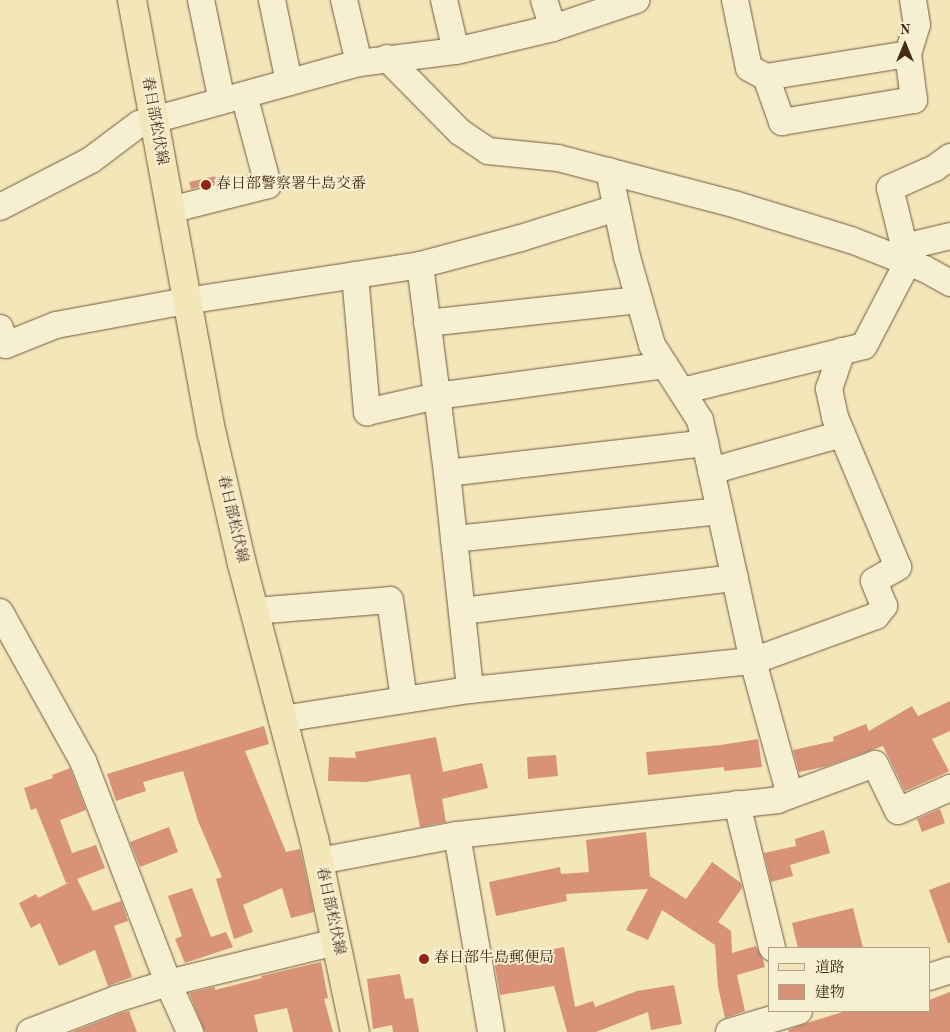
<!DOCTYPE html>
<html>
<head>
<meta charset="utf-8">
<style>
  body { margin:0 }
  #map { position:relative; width:950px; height:1032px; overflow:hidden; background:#f3e6b8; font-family:"Old Standard TT","Noto Serif JP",serif }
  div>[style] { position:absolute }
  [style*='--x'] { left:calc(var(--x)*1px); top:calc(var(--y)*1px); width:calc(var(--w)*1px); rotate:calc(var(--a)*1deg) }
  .building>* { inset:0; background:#d79277 }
  .roads { filter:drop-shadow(0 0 1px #70593f) drop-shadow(0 0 1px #70593f) }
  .minor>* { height:26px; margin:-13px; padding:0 13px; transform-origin:13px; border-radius:13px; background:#f7efd1 }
  .major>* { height:28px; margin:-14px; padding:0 14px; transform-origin:14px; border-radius:14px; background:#f3e6b8 }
  .dots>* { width:14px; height:14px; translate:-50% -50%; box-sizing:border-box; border:2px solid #f7efd1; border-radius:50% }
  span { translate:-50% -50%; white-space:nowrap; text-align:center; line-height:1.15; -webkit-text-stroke:4px #f7efd1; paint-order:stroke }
  .street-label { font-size:15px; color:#442a17 }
  .poi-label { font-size:15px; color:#442a17 }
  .left { translate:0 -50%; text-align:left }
  .legend { position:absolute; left:768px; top:947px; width:162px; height:65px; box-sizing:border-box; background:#f7efd1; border:1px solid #afa087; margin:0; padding:6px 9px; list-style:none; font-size:15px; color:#442a17 }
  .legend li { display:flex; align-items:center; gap:10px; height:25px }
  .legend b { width:25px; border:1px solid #afa087 }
  .north { position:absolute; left:880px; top:20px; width:50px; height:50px; -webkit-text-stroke:4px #f7efd1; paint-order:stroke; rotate:0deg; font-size:14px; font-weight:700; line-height:20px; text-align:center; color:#442a17 }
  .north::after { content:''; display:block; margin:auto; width:18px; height:22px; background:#442a17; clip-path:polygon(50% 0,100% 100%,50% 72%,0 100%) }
</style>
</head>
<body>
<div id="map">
  <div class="building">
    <i style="clip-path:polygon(220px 175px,222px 181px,191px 189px,189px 182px)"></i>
    <i style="clip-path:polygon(950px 701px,950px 731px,932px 739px,949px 771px,939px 776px,905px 791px,883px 746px,824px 767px,799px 772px,793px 750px,834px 741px,833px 737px,866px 724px,869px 731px,912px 706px,918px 716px)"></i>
    <i style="clip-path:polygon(264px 726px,269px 744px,245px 751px,286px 852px,300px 849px,314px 912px,291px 918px,282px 888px,243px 905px,253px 932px,234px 939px,216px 879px,222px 877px,198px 821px,183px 771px,143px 782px,146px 791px,116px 801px,107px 774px)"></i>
    <i style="clip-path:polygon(436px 737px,443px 772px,482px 763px,488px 788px,442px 799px,446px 822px,420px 827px,410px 774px,366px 782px,328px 781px,329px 757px,356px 758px,355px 752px)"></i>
    <i style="clip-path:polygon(758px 739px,762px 767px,724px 771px,724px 767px,648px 775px,646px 752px,721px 745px)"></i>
    <i style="clip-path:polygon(556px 755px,558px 776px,528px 779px,527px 757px)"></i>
    <i style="clip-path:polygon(70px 768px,86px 810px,60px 820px,72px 853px,96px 845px,105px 868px,77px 879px,93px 911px,121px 901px,128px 921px,114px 926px,132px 977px,108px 986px,95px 950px,59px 966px,40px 923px,31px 928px,19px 903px,36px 894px,38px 898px,70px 882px,66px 883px,36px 808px,31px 810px,24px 788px,53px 778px,52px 775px)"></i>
    <i style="clip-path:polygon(940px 809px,945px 823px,922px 832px,917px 819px)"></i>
    <i style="clip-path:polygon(169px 827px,178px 852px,140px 867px,130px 842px)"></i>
    <i style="clip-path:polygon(824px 830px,830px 853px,790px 865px,793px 876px,771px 882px,764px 853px,796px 846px,795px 839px)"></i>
    <i style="clip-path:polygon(646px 832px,650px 876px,686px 899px,712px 862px,741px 883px,742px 888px,718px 922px,731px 931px,732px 953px,756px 946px,763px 960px,765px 967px,737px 975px,745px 1011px,725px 1018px,718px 987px,715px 945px,662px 910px,648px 940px,626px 930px,648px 889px,566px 894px,567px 901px,496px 916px,489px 882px,560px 867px,561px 874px,589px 872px,586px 840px)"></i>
    <i style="clip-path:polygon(950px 882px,950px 943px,948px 943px,929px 890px)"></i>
    <i style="clip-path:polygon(192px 888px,211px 937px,226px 932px,233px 947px,185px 963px,175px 939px,182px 936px,168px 896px)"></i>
    <i style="clip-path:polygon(853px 908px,863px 948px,798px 948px,792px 923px)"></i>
    <i style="clip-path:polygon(564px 947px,575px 1007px,593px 1001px,595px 1007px,637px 991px,674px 985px,682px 1024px,651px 1030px,648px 1012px,596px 1032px,567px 1032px,554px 986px,500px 995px,494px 960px)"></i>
    <i style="clip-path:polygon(321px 962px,328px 998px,324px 999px,333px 1032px,293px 1032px,287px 1008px,254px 1015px,258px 1032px,205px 1032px,189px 993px,215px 987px,215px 990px,262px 978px,261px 976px)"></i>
    <i style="clip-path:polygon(400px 974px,405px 999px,413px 998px,419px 1032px,393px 1032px,392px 1025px,373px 1029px,367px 979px)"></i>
    <i style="clip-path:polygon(950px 992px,950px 1032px,789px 1032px,788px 1030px,810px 1022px,846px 1011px,929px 1011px,929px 1000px)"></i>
    <i style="clip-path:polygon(129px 1011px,137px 1032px,72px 1032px,121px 1013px)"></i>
  </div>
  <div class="roads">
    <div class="minor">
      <i style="--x:201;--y:0;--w:103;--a:78.3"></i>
      <i style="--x:272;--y:0;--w:84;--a:78.3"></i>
      <i style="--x:344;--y:0;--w:65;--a:76.6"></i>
      <i style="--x:444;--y:0;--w:52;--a:76.8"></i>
      <i style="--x:544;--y:0;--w:29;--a:72"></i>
      <i style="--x:735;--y:0;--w:69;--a:78.4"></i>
      <i style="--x:749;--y:68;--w:19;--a:28"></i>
      <i style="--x:766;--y:77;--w:144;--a:-9.2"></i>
      <i style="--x:387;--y:58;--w:104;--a:45.4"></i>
      <i style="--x:460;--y:132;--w:34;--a:34"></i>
      <i style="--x:488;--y:151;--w:70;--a:5.7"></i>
      <i style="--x:558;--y:158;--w:185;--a:14.7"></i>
      <i style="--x:737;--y:205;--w:119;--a:17.1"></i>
      <i style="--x:851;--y:240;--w:79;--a:21.4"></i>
      <i style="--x:925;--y:269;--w:29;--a:29"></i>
      <i style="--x:766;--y:77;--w:48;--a:70.4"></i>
      <i style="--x:782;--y:122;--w:134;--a:-9.5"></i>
      <i style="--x:914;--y:100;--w:46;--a:-97.4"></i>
      <i style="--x:908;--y:54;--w:30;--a:-73"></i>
      <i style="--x:917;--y:25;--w:25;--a:-99"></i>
      <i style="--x:609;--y:171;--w:88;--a:78.2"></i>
      <i style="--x:627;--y:257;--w:91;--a:74.1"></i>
      <i style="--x:652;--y:345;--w:89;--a:57.4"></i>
      <i style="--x:700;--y:420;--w:247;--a:77.6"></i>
      <i style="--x:753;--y:661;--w:139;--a:74.6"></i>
      <i style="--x:0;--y:207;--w:102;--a:-27.3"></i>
      <i style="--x:91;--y:160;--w:60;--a:-36.9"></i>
      <i style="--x:139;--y:124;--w:228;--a:-15.5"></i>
      <i style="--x:359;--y:63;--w:98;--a:-7.1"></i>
      <i style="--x:456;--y:51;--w:100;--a:-13.3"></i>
      <i style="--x:553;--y:28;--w:88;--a:-18.6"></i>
      <i style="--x:170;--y:210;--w:101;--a:-14.3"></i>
      <i style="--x:268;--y:185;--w:93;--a:-104.9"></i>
      <i style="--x:905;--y:247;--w:46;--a:-13.7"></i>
      <i style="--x:420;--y:265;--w:210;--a:82.6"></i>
      <i style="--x:447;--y:473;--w:218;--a:83.9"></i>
      <i style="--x:355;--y:275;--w:138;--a:85"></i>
      <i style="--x:367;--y:412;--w:72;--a:-12.9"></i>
      <i style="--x:437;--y:396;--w:230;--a:-7.7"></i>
      <i style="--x:427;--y:323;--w:213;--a:-6.2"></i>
      <i style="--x:0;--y:328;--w:18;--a:71"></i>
      <i style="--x:6;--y:345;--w:54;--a:-21.8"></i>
      <i style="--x:56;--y:325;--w:132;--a:-10.5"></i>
      <i style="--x:186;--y:301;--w:237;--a:-8.7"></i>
      <i style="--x:420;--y:265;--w:105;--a:-15"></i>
      <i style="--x:521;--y:238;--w:100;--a:-17.5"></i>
      <i style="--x:682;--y:391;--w:187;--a:-13.9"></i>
      <i style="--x:864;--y:346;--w:95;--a:-62.4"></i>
      <i style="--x:908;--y:262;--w:76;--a:-103.7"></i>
      <i style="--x:890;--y:188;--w:49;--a:-24"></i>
      <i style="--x:935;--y:168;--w:19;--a:-36"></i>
      <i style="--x:711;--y:471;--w:136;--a:-15.8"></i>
      <i style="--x:447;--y:473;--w:260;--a:-6.6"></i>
      <i style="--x:454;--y:539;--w:267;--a:-6"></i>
      <i style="--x:254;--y:611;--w:136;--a:-4.6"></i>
      <i style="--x:390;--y:600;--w:100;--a:82"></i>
      <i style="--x:462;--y:611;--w:275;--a:-6.9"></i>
      <i style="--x:0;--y:612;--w:171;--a:60.9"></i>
      <i style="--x:83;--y:761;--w:238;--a:69"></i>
      <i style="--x:168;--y:983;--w:54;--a:65.8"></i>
      <i style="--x:282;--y:719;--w:190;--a:-8.8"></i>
      <i style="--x:470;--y:690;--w:284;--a:-5.9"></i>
      <i style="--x:753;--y:661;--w:131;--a:-20.1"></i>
      <i style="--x:876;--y:616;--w:13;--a:-51"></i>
      <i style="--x:884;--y:606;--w:27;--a:-112"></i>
      <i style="--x:874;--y:581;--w:28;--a:-30"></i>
      <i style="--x:898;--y:567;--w:163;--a:-112.8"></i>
      <i style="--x:835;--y:417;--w:29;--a:-102"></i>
      <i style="--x:829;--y:389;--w:40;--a:-71.1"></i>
      <i style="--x:737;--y:804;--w:148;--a:76.3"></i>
      <i style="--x:457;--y:835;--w:200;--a:80.2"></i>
      <i style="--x:319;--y:861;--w:140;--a:-10.7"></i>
      <i style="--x:457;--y:835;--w:322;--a:-6.2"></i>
      <i style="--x:777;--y:800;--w:104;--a:-20.2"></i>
      <i style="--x:875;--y:764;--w:52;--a:63.9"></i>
      <i style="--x:898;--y:811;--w:57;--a:-23.9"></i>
      <i style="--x:929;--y:977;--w:22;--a:-18"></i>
      <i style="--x:30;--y:1032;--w:92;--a:-21"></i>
      <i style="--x:116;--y:999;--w:54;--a:-17.1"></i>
      <i style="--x:168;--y:983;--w:173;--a:-13.7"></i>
      <i style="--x:729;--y:1032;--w:73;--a:-16.7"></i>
    </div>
    <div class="major">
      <i style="--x:132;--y:0;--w:441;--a:79.6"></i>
      <i style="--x:212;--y:434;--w:133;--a:77"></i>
      <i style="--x:242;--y:564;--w:283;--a:75.3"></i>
      <i style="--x:314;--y:838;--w:198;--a:78.1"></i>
    </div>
  </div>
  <div class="dots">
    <i style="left:206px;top:185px;background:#8f2418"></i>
    <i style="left:424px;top:959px;background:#8f2418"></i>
  </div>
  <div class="street-label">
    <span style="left:154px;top:121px;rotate:80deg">春日部松伏線</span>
    <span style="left:232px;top:519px;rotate:77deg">春日部松伏線</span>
    <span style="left:330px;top:911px;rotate:78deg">春日部松伏線</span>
  </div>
  <div class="poi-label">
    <span class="left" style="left:216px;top:185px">春日部警察署牛島交番</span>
    <span class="left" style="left:434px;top:959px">春日部牛島郵便局</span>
  </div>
  <ul class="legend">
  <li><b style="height:6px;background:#f3e6b8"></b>道路</li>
  <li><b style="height:14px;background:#d79277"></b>建物</li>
  </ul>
  <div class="north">N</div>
</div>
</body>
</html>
